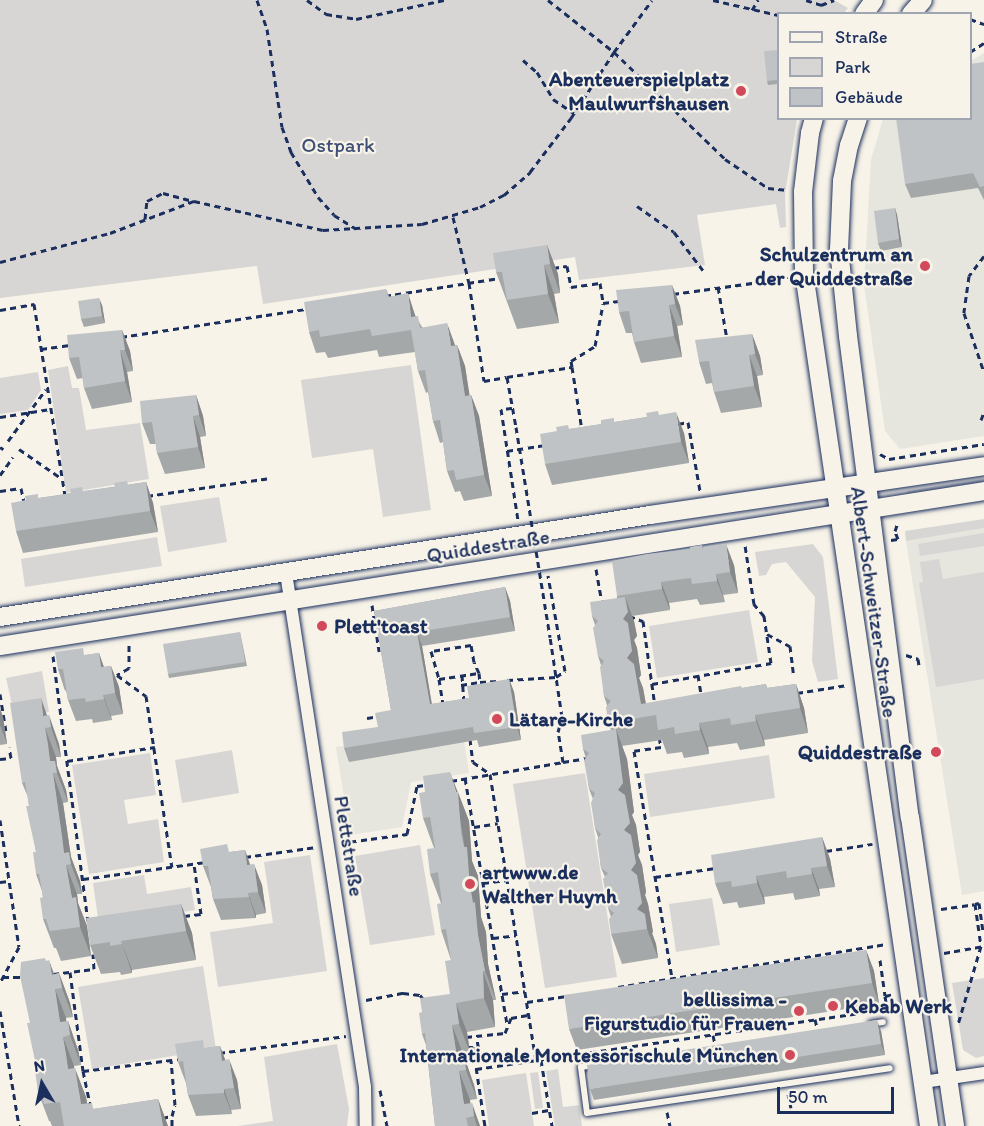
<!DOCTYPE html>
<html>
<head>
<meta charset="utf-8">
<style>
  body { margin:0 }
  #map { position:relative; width:984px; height:1126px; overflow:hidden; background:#f7f3e8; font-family:Itim,sans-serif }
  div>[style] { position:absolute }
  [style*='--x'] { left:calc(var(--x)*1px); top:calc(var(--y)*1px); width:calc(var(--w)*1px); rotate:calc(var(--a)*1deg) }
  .built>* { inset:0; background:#e6e5de }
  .green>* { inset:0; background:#d7d6d4 }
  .path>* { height:3px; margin-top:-1.5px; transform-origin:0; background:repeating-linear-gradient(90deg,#1b2f5e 0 6px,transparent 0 10.5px) }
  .roads { filter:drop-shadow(0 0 2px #1b2f5e) drop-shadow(0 0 2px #1b2f5e) }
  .lane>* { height:6px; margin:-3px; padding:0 3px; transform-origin:3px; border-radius:3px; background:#f7f3e8 }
  .street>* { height:12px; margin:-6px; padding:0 6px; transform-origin:6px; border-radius:6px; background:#f7f3e8 }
  .secondary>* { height:18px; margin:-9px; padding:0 9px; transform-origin:9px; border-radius:9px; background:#f7f3e8 }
  .path-bridge>* { height:3px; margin-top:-1.5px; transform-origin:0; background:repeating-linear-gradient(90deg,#1b2f5e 0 6px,transparent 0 10.5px) }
  .wall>* { inset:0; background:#a5a8a9 }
  .shaded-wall>* { inset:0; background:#86888a }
  .building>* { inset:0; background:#c0c3c5 }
  .dots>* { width:16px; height:16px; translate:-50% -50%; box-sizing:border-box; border:3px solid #f7f3e8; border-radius:50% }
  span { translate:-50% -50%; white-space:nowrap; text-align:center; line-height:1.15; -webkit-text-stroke:4.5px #f7f3e8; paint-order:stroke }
  .poi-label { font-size:21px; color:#1b2f5e; font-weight:700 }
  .right { translate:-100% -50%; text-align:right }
  .left { translate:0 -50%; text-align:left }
  .park-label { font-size:21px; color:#415076 }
  .street-label { font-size:21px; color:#1b2f5e }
  .legend { position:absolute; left:777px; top:12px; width:195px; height:108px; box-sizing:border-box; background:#f7f3e8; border:2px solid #9fa5b1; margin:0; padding:8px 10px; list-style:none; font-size:18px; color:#1b2f5e }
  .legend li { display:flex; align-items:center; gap:12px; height:30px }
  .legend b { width:30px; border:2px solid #9fa5b1 }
  .north { position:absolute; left:12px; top:1054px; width:60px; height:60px; -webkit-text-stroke:4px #f7f3e8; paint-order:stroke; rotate:351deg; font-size:16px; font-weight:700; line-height:24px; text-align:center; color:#1b2f5e }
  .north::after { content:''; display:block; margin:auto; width:21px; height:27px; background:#1b2f5e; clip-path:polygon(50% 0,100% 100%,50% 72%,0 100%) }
  .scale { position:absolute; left:777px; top:1087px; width:117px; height:27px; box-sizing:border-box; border:3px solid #1b2f5e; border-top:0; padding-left:8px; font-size:18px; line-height:21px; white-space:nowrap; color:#1b2f5e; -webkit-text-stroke:4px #f7f3e8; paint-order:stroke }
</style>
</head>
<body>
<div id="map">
  <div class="built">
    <i style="clip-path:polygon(984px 53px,984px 436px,900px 449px,885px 431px,864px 285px,871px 160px,883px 119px,970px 118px,971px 61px)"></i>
    <i style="clip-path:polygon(984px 528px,984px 891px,962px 895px,906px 541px)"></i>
    <i style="clip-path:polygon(460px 714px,469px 773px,411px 782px,402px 827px,350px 835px,336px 747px,382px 740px)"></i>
  </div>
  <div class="green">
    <i style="clip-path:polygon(0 0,834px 0,848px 8px,844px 13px,778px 14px,778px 118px,797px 119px,785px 194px,786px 227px,780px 228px,776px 204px,697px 215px,705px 265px,579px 280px,575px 257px,263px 304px,257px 266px,0 298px)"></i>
    <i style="clip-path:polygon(411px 365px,431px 510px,383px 517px,373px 449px,312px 458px,301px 380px)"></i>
    <i style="clip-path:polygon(68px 366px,72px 388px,79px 388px,86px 430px,140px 423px,149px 479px,66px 493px,48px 370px)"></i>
    <i style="clip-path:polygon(38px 372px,41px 390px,28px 410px,0 414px,0 378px)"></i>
    <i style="clip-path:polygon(984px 479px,984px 485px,907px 497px,907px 491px)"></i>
    <i style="clip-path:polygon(219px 497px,227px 542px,168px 552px,160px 506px)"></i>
    <i style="clip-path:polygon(984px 519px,984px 528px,906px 541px,905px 531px)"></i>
    <i style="clip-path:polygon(984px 533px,984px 546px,920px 556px,918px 544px)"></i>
    <i style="clip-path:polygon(157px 537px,162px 566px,25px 587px,21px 559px)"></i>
    <i style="clip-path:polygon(813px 544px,823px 557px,838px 679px,818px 682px,812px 661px,815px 597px,786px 562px,772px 564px,766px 575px,759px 576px,755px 552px)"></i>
    <i style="clip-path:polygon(939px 559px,943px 579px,984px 572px,984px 679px,936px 687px,919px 583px,923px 582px,920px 562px)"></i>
    <i style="clip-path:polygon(749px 610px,758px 662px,657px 678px,649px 626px)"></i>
    <i style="clip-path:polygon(42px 671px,49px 712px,15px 718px,6px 678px)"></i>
    <i style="clip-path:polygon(232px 750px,239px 793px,182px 803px,175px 760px)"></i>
    <i style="clip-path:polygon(150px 753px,156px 795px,124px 800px,128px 824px,158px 819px,164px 862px,89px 874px,72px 765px)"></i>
    <i style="clip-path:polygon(769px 755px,775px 798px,650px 817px,644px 774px)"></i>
    <i style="clip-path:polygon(585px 773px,617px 977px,545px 988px,513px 784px)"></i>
    <i style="clip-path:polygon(420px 845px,435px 935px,370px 945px,355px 856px)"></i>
    <i style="clip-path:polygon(310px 855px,327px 971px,218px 987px,210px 932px,273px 923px,264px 862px)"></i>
    <i style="clip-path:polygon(144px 875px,147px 894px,191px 887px,195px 910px,99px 925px,93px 883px)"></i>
    <i style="clip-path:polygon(712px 898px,720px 945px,676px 952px,669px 904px)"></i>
    <i style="clip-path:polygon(203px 966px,216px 1049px,92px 1069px,78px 987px)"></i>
    <i style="clip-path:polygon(984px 978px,984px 1056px,976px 1058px,963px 1050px,952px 983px)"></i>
    <i style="clip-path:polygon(337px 1044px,349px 1109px,347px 1126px,238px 1126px,273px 1121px,264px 1057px)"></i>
    <i style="clip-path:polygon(558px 1069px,563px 1107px,579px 1105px,582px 1126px,555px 1126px,546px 1071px)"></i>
    <i style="clip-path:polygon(538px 1072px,543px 1108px,535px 1109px,530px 1073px)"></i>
    <i style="clip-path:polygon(526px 1073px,534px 1126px,489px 1126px,482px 1080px)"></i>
  </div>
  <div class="path">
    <i style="--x:257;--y:0;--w:31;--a:71"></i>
    <i style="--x:267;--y:29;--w:99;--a:81.3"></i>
    <i style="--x:282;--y:127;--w:27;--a:70"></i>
    <i style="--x:291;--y:152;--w:52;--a:59"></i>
    <i style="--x:318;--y:197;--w:24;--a:48"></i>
    <i style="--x:334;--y:215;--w:26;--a:32"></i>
    <i style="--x:307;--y:0;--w:24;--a:36"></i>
    <i style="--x:326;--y:14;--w:30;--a:9"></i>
    <i style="--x:356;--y:19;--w:90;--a:-12.2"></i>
    <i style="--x:548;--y:0;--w:84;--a:38.2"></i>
    <i style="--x:614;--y:52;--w:154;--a:43.9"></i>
    <i style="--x:725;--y:159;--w:52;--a:34"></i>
    <i style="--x:768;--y:188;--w:20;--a:6"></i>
    <i style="--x:713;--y:0;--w:67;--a:13"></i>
    <i style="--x:806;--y:0;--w:16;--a:18"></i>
    <i style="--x:821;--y:5;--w:14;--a:-21"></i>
    <i style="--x:752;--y:10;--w:12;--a:-59"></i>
    <i style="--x:970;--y:19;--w:15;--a:20"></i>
    <i style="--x:970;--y:52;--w:17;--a:-33"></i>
    <i style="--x:523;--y:60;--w:18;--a:41"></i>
    <i style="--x:537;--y:72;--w:31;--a:59"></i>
    <i style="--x:553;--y:99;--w:25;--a:34"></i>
    <i style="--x:637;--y:206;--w:45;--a:35.1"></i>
    <i style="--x:674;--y:232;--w:51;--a:52.9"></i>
    <i style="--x:453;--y:217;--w:68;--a:76.4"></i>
    <i style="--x:469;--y:283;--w:99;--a:81.3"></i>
    <i style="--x:484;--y:381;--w:23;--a:-10"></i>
    <i style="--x:507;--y:377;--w:51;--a:79.8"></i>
    <i style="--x:145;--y:219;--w:18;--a:-84"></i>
    <i style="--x:147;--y:201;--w:18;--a:-27"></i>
    <i style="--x:163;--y:193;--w:30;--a:15"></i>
    <i style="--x:984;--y:256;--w:25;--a:127"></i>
    <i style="--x:969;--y:276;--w:37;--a:98"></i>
    <i style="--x:964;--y:313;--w:62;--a:71.3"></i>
    <i style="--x:0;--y:262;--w:114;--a:-14.8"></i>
    <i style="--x:110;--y:233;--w:90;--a:-20.9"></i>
    <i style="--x:194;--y:201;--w:132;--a:12.7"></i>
    <i style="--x:323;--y:230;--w:99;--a:-3.5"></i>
    <i style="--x:422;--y:224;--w:60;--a:-16.3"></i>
    <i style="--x:480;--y:207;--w:27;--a:-27"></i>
    <i style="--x:504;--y:195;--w:35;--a:-41"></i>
    <i style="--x:530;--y:172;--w:68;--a:-52.8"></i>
    <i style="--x:571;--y:118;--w:79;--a:-56.9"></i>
    <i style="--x:614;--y:52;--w:64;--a:-53.8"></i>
    <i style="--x:553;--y:268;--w:14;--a:-8"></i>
    <i style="--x:567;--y:266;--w:21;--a:79"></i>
    <i style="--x:571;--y:287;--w:29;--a:-8"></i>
    <i style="--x:600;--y:283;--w:20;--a:81"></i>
    <i style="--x:603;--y:303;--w:16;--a:-7"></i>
    <i style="--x:718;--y:287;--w:53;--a:80.2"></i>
    <i style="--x:673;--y:294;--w:116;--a:-7.9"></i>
    <i style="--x:385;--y:296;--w:116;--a:-8.9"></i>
    <i style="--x:0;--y:310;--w:35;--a:-10"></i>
    <i style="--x:34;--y:304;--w:194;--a:80.8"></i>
    <i style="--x:121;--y:337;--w:188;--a:-8.6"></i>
    <i style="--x:41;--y:349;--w:29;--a:-8"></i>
    <i style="--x:572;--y:367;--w:64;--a:81"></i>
    <i style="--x:507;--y:377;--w:66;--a:-8.7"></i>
    <i style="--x:572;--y:367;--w:6;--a:-99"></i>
    <i style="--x:571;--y:361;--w:28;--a:-32"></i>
    <i style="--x:595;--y:346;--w:43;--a:-79.2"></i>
    <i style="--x:512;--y:408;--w:11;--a:175"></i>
    <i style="--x:501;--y:409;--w:112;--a:81.3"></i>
    <i style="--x:0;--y:417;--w:51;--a:-9.1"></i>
    <i style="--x:981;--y:420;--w:9;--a:-69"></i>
    <i style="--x:678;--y:424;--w:10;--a:-11"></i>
    <i style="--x:688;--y:422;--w:70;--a:80.1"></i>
    <i style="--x:8;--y:441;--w:64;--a:-53.8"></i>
    <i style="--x:0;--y:447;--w:4;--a:34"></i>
    <i style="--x:19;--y:449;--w:51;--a:34.6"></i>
    <i style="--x:507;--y:451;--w:37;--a:-9"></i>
    <i style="--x:880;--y:454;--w:10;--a:29"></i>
    <i style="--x:889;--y:459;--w:96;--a:-9"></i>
    <i style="--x:0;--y:475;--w:22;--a:-54"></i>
    <i style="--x:0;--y:491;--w:21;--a:-8"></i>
    <i style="--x:21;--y:488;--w:14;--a:78"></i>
    <i style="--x:147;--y:496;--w:125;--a:-8.3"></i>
    <i style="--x:891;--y:540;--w:7;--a:-8"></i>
    <i style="--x:898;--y:539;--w:9;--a:-111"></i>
    <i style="--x:895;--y:531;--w:9;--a:-72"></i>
    <i style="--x:596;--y:569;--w:35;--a:80"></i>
    <i style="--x:372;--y:605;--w:47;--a:81.3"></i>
    <i style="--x:629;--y:616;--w:15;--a:20"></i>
    <i style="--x:643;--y:621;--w:86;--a:82"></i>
    <i style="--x:358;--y:634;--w:21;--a:-41"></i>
    <i style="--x:767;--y:634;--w:26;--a:28"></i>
    <i style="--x:790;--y:646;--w:31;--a:83"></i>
    <i style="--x:129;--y:645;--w:23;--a:90"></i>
    <i style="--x:129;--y:668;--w:14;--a:150"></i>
    <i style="--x:117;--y:675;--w:36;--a:36"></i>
    <i style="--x:146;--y:696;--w:173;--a:81.4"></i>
    <i style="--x:906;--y:655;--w:13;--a:18"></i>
    <i style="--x:918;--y:659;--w:6;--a:81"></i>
    <i style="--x:53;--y:656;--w:267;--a:82.5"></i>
    <i style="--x:479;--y:673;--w:12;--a:-114"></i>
    <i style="--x:474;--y:662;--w:17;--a:-100"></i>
    <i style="--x:471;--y:645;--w:40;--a:171.5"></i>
    <i style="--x:431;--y:651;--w:29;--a:74"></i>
    <i style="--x:439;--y:679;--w:40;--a:-8.5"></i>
    <i style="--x:479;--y:673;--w:9;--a:84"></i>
    <i style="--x:480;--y:682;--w:18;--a:-3"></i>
    <i style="--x:462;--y:675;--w:28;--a:86"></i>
    <i style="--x:698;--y:675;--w:19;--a:81"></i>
    <i style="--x:439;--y:679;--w:25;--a:81"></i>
    <i style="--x:507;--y:680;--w:49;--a:-3.5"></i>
    <i style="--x:556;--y:677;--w:11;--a:-34"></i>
    <i style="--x:565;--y:671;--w:97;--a:-100.1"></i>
    <i style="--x:652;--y:684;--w:121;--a:-10"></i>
    <i style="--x:771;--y:663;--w:48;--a:-98.5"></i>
    <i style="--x:764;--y:616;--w:16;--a:-130"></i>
    <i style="--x:754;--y:604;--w:60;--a:-98.7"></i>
    <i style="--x:461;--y:685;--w:19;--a:-9"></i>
    <i style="--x:797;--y:693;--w:51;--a:-9.1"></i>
    <i style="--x:0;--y:694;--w:37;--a:81"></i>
    <i style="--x:367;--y:718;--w:12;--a:-9"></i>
    <i style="--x:659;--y:737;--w:10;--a:79"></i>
    <i style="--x:661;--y:747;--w:27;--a:172"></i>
    <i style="--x:634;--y:751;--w:230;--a:80.5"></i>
    <i style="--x:470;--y:739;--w:23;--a:83"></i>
    <i style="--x:473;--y:762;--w:21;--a:35"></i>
    <i style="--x:490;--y:774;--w:291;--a:80.9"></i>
    <i style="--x:0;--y:759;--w:11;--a:-5"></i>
    <i style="--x:11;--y:758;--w:11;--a:-100"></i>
    <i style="--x:67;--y:761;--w:89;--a:-9"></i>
    <i style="--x:563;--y:762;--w:25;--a:-9"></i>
    <i style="--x:465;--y:778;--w:249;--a:80.3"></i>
    <i style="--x:451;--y:781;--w:114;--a:-9.6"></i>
    <i style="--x:563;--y:762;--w:30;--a:-99"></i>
    <i style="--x:558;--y:732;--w:16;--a:-75"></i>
    <i style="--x:562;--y:717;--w:81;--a:-98.5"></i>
    <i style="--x:0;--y:820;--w:128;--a:81.5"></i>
    <i style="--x:19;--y:947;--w:40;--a:118"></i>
    <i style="--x:474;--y:827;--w:24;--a:-9"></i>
    <i style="--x:340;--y:843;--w:68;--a:-7.7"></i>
    <i style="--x:407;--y:834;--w:49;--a:-78.2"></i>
    <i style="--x:417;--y:786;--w:9;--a:-6"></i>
    <i style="--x:826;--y:851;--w:47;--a:-8.7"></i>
    <i style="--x:245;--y:857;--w:72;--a:-8"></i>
    <i style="--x:655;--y:877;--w:61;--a:-8.5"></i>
    <i style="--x:83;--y:879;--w:124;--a:-7.9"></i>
    <i style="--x:0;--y:882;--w:9;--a:-6"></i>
    <i style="--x:483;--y:883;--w:24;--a:-7"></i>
    <i style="--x:975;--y:904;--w:4;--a:-14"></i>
    <i style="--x:979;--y:903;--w:28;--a:82"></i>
    <i style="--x:941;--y:909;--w:34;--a:-8"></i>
    <i style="--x:975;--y:904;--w:42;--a:81.9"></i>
    <i style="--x:981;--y:946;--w:81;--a:106.4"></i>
    <i style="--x:184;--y:916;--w:17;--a:-7"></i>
    <i style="--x:201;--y:914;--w:50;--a:-98"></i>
    <i style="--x:493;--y:938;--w:23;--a:-7"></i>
    <i style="--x:944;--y:953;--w:41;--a:-9.9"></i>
    <i style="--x:880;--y:960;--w:36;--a:82"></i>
    <i style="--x:885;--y:996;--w:10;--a:-11"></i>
    <i style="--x:70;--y:972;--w:100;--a:82.5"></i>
    <i style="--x:83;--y:1071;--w:97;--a:-7.1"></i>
    <i style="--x:53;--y:974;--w:41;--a:-7"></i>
    <i style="--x:94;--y:969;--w:15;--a:-94"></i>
    <i style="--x:3;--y:977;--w:19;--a:0"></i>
    <i style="--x:618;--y:987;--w:272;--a:-9.1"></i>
    <i style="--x:502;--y:994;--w:23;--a:-7"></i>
    <i style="--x:885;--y:996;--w:13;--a:81"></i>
    <i style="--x:366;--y:1000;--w:38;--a:-11"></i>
    <i style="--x:403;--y:993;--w:17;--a:7"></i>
    <i style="--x:420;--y:995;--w:8;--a:50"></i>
    <i style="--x:527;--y:1002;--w:40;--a:-8.5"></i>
    <i style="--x:0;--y:1011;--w:117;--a:80.6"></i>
    <i style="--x:815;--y:1019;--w:13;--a:77"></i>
    <i style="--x:713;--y:1035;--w:14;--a:78"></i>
    <i style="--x:466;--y:1037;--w:39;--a:-6"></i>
    <i style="--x:505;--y:1033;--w:16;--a:-68"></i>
    <i style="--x:511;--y:1018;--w:17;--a:-10"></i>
    <i style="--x:469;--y:1047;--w:4;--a:0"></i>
    <i style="--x:473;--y:1047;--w:80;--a:81.4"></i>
    <i style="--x:219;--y:1053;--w:128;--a:-7.6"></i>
    <i style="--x:474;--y:1059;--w:6;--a:-9"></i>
    <i style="--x:480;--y:1058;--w:20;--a:-99"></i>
    <i style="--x:541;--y:1060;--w:67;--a:80.5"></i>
    <i style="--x:476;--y:1069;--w:424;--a:-8.3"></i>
    <i style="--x:83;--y:1071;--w:35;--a:78"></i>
    <i style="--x:380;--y:1090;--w:37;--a:79"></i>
    <i style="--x:788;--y:1094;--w:14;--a:78"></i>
    <i style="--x:667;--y:1112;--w:14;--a:78"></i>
    <i style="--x:532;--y:1113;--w:17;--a:-10"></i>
    <i style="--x:162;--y:1118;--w:10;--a:-11"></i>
    <i style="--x:172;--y:1116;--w:11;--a:-75"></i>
    <i style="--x:175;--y:1105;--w:45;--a:-95.1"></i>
    <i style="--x:172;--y:1126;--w:10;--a:-90"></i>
  </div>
  <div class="roads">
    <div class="lane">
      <i style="--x:871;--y:1024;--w:12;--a:-9"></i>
      <i style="--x:594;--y:1065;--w:13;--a:171"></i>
      <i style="--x:581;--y:1067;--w:46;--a:82.6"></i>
      <i style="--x:587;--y:1113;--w:306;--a:-8.4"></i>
    </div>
    <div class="street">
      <i style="--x:286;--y:573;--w:520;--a:81.26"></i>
      <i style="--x:365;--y:1087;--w:39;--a:89"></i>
      <i style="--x:923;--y:1082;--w:62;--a:-8.4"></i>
    </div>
    <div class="secondary">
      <i style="--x:864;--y:14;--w:17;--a:-54"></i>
      <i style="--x:911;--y:14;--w:18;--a:-49"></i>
      <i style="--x:814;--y:118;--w:16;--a:105"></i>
      <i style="--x:810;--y:133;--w:59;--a:96.8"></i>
      <i style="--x:803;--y:192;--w:81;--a:89.3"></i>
      <i style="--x:804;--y:273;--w:862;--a:81.66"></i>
      <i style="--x:858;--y:118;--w:28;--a:108"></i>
      <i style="--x:849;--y:145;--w:37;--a:101"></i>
      <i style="--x:842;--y:181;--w:68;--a:92.5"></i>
      <i style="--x:839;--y:249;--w:87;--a:84.1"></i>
      <i style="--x:848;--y:336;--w:485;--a:82.7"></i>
      <i style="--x:910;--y:817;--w:312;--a:81.7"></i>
      <i style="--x:0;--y:617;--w:658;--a:-8.92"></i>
      <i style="--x:650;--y:515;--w:338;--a:-8.3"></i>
      <i style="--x:0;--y:646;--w:996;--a:-8.95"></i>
    </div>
  </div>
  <div class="path-bridge">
    <i style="--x:516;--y:427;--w:213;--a:80.8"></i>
  </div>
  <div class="wall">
    <i style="clip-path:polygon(778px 50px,778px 84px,768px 85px,767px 81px)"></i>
    <i style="clip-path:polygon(984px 62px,984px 200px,978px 188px,911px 198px,905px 184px)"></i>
    <i style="clip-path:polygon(895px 208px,897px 215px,902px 247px,881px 251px,878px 243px)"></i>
    <i style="clip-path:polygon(547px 245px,558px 274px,560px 293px,554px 294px,559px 323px,517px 329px,496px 272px)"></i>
    <i style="clip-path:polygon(672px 285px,680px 306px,683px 325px,677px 326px,682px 357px,641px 363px,634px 342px,632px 333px,626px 333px,619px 312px)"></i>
    <i style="clip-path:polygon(386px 289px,389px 296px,415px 315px,422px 327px,455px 345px,457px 345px,465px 366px,469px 395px,471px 395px,479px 416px,492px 496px,464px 501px,460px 491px,455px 492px,447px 471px,443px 442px,440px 443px,433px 421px,428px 392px,426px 393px,418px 371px,415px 352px,379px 357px,377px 350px,328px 358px,325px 352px,316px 353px,309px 332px)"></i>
    <i style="clip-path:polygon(102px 305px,105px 323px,84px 327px,81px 319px)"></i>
    <i style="clip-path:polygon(122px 330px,130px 351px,133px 371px,127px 372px,132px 402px,92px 409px,84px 388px,83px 378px,77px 379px,69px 358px)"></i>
    <i style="clip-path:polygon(752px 334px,760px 356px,763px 375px,757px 376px,762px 407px,721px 413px,714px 392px,712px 383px,706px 384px,699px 362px)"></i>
    <i style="clip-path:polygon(196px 395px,203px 416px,206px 436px,200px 437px,205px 468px,165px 474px,157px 453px,156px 444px,150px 444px,142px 423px)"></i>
    <i style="clip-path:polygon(660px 415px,684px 433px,689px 463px,552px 485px,545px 464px,557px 431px)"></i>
    <i style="clip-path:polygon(146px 482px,153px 503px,158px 532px,23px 553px,16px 531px,39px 498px)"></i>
    <i style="clip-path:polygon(703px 547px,734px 565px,738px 593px,723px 595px,725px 602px,700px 605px,697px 599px,669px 603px,670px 610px,632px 616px,634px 621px,637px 636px,634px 640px,637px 648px,641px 675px,639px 678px,643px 688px,646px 704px,766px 684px,767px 688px,796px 684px,804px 708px,808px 733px,764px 740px,765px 746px,740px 750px,737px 743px,708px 747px,709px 754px,684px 758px,682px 752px,667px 754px,662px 740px,622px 746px,627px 759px,634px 812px,632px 815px,636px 825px,640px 852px,638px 855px,642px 865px,646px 892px,645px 895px,648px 904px,653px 932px,652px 933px,656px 944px,658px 958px,622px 964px,611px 934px,611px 917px,608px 908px,605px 877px,601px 868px,598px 837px,595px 828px,593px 799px,589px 789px,586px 758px,583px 749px,611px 730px,608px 723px,607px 705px,604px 696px,601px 665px,598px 656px,595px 625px,592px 616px,617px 598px,617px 596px,690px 549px)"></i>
    <i style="clip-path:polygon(505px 587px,510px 601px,515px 631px,422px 646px,432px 704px,469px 698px,509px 679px,514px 692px,521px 740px,479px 747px,477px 740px,349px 762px,344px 748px,378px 727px,391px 710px,374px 611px)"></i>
    <i style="clip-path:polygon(240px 632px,247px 666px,169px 678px,168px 674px)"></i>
    <i style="clip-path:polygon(99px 653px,104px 667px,111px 666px,119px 687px,123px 714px,111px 716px,112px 720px,93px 723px,92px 719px,76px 721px,68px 700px,66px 690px,65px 691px,58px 669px,86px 655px)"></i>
    <i style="clip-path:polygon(0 709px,3px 717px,7px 744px,0 745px)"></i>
    <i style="clip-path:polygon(47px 715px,59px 744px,61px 757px,56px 757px,57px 766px,66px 790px,68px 802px,63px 803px,71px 857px,80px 881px,82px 894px,77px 894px,78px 903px,87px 926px,91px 956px,61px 961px,56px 948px,54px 948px,43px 919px,43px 897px,42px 891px,36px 874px,36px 852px,29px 806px,28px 797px,22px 783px)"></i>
    <i style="clip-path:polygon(458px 792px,469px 821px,472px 861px,478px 876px,481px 917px,486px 932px,488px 964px,496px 1000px,493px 1000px,495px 1027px,467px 1032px,470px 1053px,463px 1054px,474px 1085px,477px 1099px,470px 1100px,470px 1104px,480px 1126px,435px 1126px,426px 1045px,422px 1034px,422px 1012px,450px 994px,451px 960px,441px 930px,441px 903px,430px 874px,434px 848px,423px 818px)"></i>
    <i style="clip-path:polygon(822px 837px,830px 859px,835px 887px,819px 889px,820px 896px,795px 900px,793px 893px,764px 897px,765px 904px,739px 908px,737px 902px,723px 904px,715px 883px)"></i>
    <i style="clip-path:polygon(245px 850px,250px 864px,262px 885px,266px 913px,256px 915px,256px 918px,221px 920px,213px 899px,211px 887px,203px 866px,230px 852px)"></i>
    <i style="clip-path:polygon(181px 904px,192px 933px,196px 960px,132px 970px,132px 973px,121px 975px,120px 972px,101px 974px,90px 945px)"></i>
    <i style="clip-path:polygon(866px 950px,874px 971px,879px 1004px,577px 1050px,569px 1029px)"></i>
    <i style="clip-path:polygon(46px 961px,54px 974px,59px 973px,70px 1003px,73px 1017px,66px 1018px,66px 1021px,68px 1021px,78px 1050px,81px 1065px,74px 1066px,74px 1068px,86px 1097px,87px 1103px,94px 1109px,158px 1099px,168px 1126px,52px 1126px,50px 1121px,49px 1121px,38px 1092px,37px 1070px,30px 1023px)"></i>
    <i style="clip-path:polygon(881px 1031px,885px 1055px,594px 1100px,590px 1089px)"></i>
    <i style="clip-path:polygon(220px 1046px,225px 1060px,237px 1080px,241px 1109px,231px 1110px,232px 1114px,196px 1116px,188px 1095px,186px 1083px,178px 1062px,206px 1048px)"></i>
  </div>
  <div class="shaded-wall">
    <i style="clip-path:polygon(895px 208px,897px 215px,902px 247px,899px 239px)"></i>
    <i style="clip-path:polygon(547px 245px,558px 274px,560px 293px,550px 264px)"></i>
    <i style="clip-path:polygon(544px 265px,554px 294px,559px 323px,548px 294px)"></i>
    <i style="clip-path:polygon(672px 285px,680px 306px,683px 325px,675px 304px)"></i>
    <i style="clip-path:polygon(408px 293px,415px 315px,419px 339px,411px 317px)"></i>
    <i style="clip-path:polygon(99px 298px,102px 305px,105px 323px,102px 316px)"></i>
    <i style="clip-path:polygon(669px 305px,677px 326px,682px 357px,674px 336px)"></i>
    <i style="clip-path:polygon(447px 323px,455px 345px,458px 367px,451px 346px)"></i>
    <i style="clip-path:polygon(122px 330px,130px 351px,133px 371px,125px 350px)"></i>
    <i style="clip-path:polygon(752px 334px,760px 356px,763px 375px,755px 354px)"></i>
    <i style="clip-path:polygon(457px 345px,465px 366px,473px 417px,465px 396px)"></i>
    <i style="clip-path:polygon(120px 350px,127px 372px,132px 402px,125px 381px)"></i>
    <i style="clip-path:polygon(749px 355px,757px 376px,762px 407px,754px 386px)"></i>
    <i style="clip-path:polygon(196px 395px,203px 416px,206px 436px,199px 415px)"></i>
    <i style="clip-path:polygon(471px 395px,479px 416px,492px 496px,484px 475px)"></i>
    <i style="clip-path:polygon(676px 412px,684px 433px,689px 463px,681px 442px)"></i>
    <i style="clip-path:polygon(193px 416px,200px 437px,205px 468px,198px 447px)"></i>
    <i style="clip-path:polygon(146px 482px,153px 503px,158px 532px,150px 511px)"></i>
    <i style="clip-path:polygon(726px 544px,734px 565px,738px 593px,730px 572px)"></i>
    <i style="clip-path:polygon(716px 574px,723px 595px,725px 602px,717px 581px)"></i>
    <i style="clip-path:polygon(661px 582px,669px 603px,670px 610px,662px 589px)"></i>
    <i style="clip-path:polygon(505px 587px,510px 601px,515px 631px,510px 617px)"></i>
    <i style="clip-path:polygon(625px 597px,634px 621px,637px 636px,634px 640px,637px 648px,641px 675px,639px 678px,643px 688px,648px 716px,641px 704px,627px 658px,623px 619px)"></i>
    <i style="clip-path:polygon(417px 632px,422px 646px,434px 718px,430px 704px)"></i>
    <i style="clip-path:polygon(99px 653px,106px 674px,101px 667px)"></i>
    <i style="clip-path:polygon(111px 666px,119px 687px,123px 714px,115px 693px)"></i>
    <i style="clip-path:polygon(509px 679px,514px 692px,521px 740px,517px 727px)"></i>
    <i style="clip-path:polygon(796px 684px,804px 708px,808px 733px,800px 708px)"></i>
    <i style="clip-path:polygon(103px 695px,111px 716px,112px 720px,104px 699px)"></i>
    <i style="clip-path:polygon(41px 698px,50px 724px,49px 715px,59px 744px,61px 757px,51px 727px,43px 716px)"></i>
    <i style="clip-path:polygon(0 709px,3px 717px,7px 744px,0 725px)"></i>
    <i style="clip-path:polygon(755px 715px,764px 740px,765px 746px,756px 721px)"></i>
    <i style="clip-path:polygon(699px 723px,708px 747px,709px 754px,700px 730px)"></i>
    <i style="clip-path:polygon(45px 728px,56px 757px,57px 766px,66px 790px,68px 802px,57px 773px,50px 761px)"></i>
    <i style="clip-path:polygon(616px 729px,627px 759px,634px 812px,632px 815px,636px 825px,640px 852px,638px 855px,642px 865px,646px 892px,645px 895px,648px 904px,653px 932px,652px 933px,656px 944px,658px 958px,647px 929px,637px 909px,624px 830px,618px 790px)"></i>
    <i style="clip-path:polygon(450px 772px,469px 821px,472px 861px,478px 876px,481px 917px,486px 932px,488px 964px,496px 1000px,485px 971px,478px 935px,456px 792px)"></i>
    <i style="clip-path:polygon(53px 773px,63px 803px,71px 857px,80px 881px,82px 894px,71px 864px,64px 853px)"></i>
    <i style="clip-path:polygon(822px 837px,830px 859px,835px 887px,827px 866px)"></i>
    <i style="clip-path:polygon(245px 850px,252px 871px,247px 865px)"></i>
    <i style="clip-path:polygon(254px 864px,262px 885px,266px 913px,258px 892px)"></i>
    <i style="clip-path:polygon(66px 865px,77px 894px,78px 903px,87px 926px,91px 956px,80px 927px,79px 918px,72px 898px)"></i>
    <i style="clip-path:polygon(811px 868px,819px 889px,820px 896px,812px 874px)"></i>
    <i style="clip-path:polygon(756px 876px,764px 897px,765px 904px,757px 883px)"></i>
    <i style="clip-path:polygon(248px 893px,256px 915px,256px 918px,249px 897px)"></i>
    <i style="clip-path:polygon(181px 904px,192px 933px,196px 960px,186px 931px)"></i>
    <i style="clip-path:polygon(121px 941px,132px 970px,132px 973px,122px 944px)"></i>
    <i style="clip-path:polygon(866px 950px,874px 971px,879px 1004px,872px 983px)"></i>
    <i style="clip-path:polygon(49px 960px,59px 988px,52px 975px)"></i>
    <i style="clip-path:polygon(483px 971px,493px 1000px,495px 1027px,484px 998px)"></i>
    <i style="clip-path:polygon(59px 973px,70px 1003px,73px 1017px,62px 988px)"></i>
    <i style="clip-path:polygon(55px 989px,66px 1018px,68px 1036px,60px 1022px)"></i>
    <i style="clip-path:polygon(456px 1003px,467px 1032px,470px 1053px,459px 1024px)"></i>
    <i style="clip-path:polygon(877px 1020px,881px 1031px,885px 1055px,881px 1044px)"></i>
    <i style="clip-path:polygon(68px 1021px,78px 1050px,81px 1065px,70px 1035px)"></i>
    <i style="clip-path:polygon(452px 1025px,463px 1054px,465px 1070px,457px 1057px)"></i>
    <i style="clip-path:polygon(63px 1037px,74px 1066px,79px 1098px,68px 1069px)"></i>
    <i style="clip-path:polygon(220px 1046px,228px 1067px,222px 1061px)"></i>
    <i style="clip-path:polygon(464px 1056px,474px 1085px,477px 1099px,466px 1070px)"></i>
    <i style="clip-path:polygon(229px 1059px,237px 1080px,241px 1109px,234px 1088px)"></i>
    <i style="clip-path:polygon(75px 1068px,86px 1097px,91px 1126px,81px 1104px)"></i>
    <i style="clip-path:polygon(459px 1071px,470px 1100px,472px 1117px,464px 1104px)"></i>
    <i style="clip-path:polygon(224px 1089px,231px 1110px,232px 1114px,224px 1093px)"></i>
    <i style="clip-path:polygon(158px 1099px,168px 1126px,163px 1126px)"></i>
    <i style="clip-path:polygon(472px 1103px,480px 1126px,477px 1126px,474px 1116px)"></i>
  </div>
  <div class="building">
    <i style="clip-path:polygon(778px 50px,778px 80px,767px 81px,764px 51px)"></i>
    <i style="clip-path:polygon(984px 62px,984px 186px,980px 187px,973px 173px,905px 184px,896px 118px,970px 118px,970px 64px)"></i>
    <i style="clip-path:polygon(895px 208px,899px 239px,878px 243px,874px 211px)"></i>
    <i style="clip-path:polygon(547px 245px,550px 264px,544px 265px,548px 294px,507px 300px,502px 272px,496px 272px,493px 253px)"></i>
    <i style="clip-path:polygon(672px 285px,675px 304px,669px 305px,674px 336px,634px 342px,629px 311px,619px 312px,616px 290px)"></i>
    <i style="clip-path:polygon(386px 289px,388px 297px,408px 293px,411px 317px,418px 316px,420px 328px,447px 323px,451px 346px,457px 345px,465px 396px,471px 395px,484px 475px,456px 480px,454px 470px,447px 471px,440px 420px,433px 421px,425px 370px,418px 371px,411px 330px,372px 336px,370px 329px,320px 337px,319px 330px,309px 332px,304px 302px)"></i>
    <i style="clip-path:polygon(99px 298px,102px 316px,81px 319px,78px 301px)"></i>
    <i style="clip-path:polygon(122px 330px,125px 350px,120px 350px,125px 381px,84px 388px,79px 357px,69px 358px,67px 335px)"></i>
    <i style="clip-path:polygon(752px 334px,755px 354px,749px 355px,754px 386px,714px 392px,709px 361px,699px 362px,695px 340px)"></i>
    <i style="clip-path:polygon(196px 395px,199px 415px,193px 416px,198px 447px,157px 453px,152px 422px,142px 423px,140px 401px)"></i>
    <i style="clip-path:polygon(658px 411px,659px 415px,676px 412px,681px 442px,545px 464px,540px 434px,557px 431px,556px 427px,568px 425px,569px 429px,601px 424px,601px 420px,614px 418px,614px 422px,647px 417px,646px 413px)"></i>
    <i style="clip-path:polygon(127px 481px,128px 485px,146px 482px,150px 511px,16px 531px,11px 503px,26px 500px,25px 496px,38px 494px,38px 498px,54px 496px,71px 493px,70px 489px,82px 487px,83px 491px,98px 489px,115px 487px,114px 483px)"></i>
    <i style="clip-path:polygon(726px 544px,730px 572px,716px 574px,717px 581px,692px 584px,691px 578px,675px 580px,661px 582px,662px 589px,617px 596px,612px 561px,647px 554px,690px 549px,690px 547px,702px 545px,702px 548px)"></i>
    <i style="clip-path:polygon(505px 587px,510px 617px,417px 632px,430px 704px,469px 698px,467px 686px,509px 679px,517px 727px,474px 733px,473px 727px,344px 748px,342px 732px,378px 727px,375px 713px,391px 710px,374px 611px)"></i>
    <i style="clip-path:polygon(625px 597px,628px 612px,623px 619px,628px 623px,632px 651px,627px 658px,634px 664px,641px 704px,741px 686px,742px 688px,766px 684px,766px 688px,796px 684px,800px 708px,755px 715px,756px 721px,731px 725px,730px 718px,699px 723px,700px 730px,675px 734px,674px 727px,658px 730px,656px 715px,608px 723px,606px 707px,611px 701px,604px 696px,600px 667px,604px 661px,598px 656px,593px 628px,598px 621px,592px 616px,590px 602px)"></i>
    <i style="clip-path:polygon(240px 632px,245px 662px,168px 674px,163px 644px)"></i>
    <i style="clip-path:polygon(83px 648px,84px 655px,99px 653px,101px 667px,111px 666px,115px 693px,103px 695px,104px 699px,86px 702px,85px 698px,68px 700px,63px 669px,58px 669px,55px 652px)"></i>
    <i style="clip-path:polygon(41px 698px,43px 716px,49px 715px,51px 727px,45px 728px,48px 744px,50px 761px,55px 761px,57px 773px,53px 773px,62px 836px,64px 853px,69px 852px,71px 864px,66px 865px,69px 882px,72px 898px,76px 897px,80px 927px,50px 931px,46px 919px,43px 919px,40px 898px,43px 897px,39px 874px,36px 874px,33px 852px,36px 852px,26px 806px,29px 806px,25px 782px,22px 783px,10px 703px)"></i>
    <i style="clip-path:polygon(616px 729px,623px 783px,618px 790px,625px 795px,630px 823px,624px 830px,631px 835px,636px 863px,631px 870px,637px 875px,642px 903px,637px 909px,645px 914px,647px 929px,611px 934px,609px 919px,614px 913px,608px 908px,603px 879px,608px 873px,601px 868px,597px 840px,601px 834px,595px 828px,591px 803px,595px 793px,589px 789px,584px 760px,589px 753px,583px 749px,581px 735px)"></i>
    <i style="clip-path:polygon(450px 772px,456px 792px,458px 792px,461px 832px,464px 847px,467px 847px,470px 888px,473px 903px,475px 902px,478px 935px,485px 971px,483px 971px,484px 998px,456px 1003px,459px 1024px,452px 1025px,457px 1057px,464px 1056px,466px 1070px,459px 1071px,464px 1104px,472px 1103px,474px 1116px,466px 1118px,468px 1126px,435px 1126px,425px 1033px,422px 1034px,419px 1013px,422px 1012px,420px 998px,450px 994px,445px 961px,451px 960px,446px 929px,441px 930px,437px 904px,442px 903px,438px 872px,430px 874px,427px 849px,435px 848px,430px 817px,423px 818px,419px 793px,425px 792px,423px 776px)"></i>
    <i style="clip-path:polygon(822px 837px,827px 866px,811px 868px,812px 874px,787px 878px,786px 871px,756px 876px,757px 883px,732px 887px,731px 881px,715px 883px,711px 855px)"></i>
    <i style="clip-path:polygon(227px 844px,229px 852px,245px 850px,247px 865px,254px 864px,258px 892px,248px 893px,249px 897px,213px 899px,208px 866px,203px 866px,200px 849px)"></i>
    <i style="clip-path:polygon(181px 904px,186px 931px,121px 941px,122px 944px,110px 946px,110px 942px,90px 945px,86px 918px)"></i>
    <i style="clip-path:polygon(866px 950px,872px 983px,569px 1029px,564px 995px)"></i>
    <i style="clip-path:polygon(45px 958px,46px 961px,49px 960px,52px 975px,59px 973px,62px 988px,55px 989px,60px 1022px,68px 1021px,70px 1035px,63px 1037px,66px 1054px,68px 1069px,75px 1068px,81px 1104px,92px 1103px,93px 1109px,158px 1099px,163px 1126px,64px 1126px,60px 1102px,44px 1104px,40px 1092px,38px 1092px,35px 1070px,37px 1070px,27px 1023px,30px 1023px,20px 976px,21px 962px)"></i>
    <i style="clip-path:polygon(877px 1020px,881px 1044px,590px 1089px,587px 1065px)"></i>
    <i style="clip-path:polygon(203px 1040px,204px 1048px,220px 1046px,222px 1061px,229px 1059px,234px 1088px,224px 1089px,224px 1093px,188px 1095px,183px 1061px,178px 1062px,175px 1044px)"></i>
  </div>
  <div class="dots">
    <i style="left:741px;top:91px;background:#d1495b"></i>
    <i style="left:925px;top:266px;background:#d1495b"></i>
    <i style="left:322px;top:626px;background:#d1495b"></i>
    <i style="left:497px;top:719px;background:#d1495b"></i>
    <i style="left:936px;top:752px;background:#d1495b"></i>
    <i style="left:470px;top:884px;background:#d1495b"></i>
    <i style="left:833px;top:1006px;background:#d1495b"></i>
    <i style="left:799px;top:1011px;background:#d1495b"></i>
    <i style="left:790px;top:1055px;background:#d1495b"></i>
  </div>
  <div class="poi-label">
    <span class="right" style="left:729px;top:91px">Abenteuerspielplatz<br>Maulwurfshausen</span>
    <span class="right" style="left:913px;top:266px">Schulzentrum an<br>der Quiddestraße</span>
    <span class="left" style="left:334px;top:626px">Plett'toast</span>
    <span class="left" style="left:509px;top:719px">Lätare-Kirche</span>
    <span class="right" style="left:922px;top:752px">Quiddestraße</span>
    <span class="left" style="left:482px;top:884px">artwww.de<br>Walther Huynh</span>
    <span class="right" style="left:787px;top:1011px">bellissima -<br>Figurstudio für Frauen</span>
    <span class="left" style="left:845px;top:1006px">Kebab Werk</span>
    <span class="right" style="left:778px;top:1055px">Internationale Montessorischule München</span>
  </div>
  <div class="park-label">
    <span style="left:338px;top:145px">Ostpark</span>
  </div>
  <div class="street-label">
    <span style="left:488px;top:546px;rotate:-9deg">Quiddestraße</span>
    <span style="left:874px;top:602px;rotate:82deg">Albert-Schweitzer-Straße</span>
    <span style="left:349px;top:846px;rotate:81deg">Plettstraße</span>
  </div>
  <ul class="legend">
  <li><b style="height:8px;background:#f7f3e8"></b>Straße</li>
  <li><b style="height:16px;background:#d7d6d4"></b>Park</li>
  <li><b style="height:16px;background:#c0c3c5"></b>Gebäude</li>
  </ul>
  <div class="north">N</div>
  <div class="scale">50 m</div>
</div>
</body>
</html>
